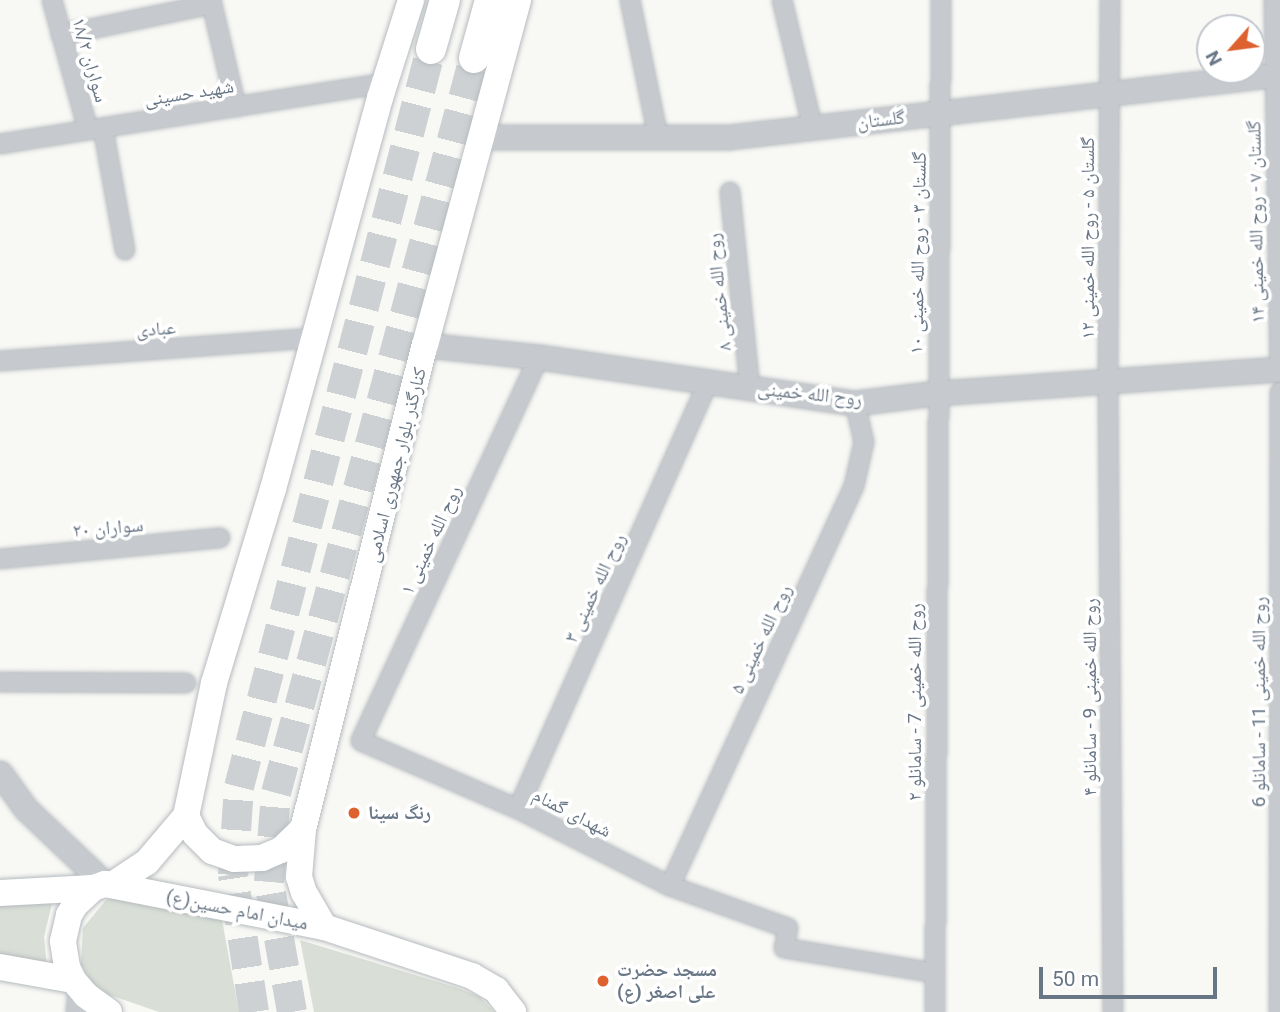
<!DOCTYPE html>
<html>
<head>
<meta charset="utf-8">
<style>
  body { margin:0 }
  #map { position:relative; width:1280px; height:1012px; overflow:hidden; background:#f8f8f5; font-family:Roboto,"Noto Naskh Arabic",sans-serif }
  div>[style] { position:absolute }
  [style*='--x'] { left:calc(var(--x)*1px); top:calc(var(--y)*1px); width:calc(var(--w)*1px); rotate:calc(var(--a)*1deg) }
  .green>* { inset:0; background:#d9dfd6 }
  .primary-tunnel>* { height:30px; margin-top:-15px; transform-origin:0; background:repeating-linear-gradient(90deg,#cdd1d3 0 30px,transparent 0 45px) }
  .roads { filter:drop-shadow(0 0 2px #b6bbbf) drop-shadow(0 0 2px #b6bbbf) }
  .minor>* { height:18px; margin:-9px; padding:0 9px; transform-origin:9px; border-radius:9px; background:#c6c9cd }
  .tertiary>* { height:23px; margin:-11.5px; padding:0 11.5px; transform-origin:11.5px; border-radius:11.5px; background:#c6c9cd }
  .secondary>* { height:26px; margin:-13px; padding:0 13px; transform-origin:13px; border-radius:13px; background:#fff }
  .primary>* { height:30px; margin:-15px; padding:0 15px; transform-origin:15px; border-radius:15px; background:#fff }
  .dots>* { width:19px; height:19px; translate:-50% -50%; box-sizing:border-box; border:4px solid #fff; border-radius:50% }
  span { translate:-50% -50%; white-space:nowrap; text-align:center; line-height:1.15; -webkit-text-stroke:7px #fff; paint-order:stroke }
  .street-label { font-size:19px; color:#687685 }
  .poi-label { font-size:19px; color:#687685; font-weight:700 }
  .left { translate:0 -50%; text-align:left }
  .north { position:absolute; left:1196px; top:14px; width:70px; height:70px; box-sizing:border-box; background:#fff; border:2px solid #c3c8ce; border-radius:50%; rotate:242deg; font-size:19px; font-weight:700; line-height:28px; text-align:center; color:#687685 }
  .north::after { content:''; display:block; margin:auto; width:24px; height:32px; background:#de622f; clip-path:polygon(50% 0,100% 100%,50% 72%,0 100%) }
  .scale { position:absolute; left:1039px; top:967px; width:178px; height:32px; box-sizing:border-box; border:4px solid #687685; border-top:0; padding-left:9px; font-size:21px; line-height:24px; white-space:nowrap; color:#687685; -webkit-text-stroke:5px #fff; paint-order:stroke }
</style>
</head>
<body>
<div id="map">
  <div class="green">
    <i style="clip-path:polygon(54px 895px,44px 937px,47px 968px,0 957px,0 902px)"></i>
    <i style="clip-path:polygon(118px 896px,133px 896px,222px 920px,239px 1012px,159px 1012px,107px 994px,90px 981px,81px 964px,83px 928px,105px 901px)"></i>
    <i style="clip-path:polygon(300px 940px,461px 989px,480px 997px,494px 1012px,314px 1012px)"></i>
  </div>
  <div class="primary-tunnel">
    <i style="--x:254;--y:1012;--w:139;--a:-98.7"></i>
    <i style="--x:233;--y:875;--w:88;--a:-86.1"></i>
    <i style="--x:239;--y:787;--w:763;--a:-75.42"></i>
    <i style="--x:292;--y:1012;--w:132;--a:-100"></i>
    <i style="--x:269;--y:882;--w:89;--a:-85.5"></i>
    <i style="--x:276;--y:793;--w:761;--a:-74.92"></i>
  </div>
  <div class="roads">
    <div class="minor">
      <i style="--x:52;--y:0;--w:135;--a:74.5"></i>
      <i style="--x:211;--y:0;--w:110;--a:76.8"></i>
      <i style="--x:630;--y:0;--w:140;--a:78.4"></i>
      <i style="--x:782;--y:0;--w:133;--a:76.5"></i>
      <i style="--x:1110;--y:0;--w:381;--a:90.3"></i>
      <i style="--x:1108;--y:381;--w:631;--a:89.55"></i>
      <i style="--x:1274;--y:0;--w:368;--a:89.1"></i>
      <i style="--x:61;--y:35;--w:154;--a:-11.6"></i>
      <i style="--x:103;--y:128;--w:124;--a:79.8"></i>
      <i style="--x:0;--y:144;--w:390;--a:-9"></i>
      <i style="--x:730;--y:192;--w:197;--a:84.2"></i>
      <i style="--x:539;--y:357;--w:423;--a:114.9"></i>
      <i style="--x:361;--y:741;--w:171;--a:23.4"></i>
      <i style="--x:518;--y:809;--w:170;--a:26.9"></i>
      <i style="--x:670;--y:886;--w:125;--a:19.6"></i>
      <i style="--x:788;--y:928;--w:20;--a:101"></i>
      <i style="--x:784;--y:948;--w:153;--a:9.4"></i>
      <i style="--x:0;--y:361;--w:316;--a:-4.2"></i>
      <i style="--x:0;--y:559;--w:221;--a:-5.5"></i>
      <i style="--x:0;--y:682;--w:186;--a:0.3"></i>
      <i style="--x:518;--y:809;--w:466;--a:-66"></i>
      <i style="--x:670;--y:886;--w:440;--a:-65.3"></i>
      <i style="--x:854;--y:486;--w:45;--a:-77.2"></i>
      <i style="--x:864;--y:442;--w:40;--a:-103"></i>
      <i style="--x:935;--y:1012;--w:1012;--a:-89.66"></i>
      <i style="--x:1279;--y:1012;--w:620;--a:-89.91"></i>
    </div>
    <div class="tertiary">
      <i style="--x:481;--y:137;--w:248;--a:0"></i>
      <i style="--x:729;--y:137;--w:555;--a:-6.52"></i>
      <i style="--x:425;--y:345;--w:115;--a:6"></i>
      <i style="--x:539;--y:357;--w:319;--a:8.3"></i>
      <i style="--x:855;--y:403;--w:83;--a:-7"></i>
      <i style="--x:937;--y:393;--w:344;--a:-4"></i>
      <i style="--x:0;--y:773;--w:44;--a:54.2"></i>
      <i style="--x:26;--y:809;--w:109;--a:43.5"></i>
      <i style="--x:78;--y:1012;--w:25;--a:-85"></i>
    </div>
    <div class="secondary">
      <i style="--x:186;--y:816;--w:20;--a:63"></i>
      <i style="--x:195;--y:834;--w:24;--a:45"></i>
      <i style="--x:212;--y:851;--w:23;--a:20"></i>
      <i style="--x:234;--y:859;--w:28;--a:-2"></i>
      <i style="--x:262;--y:858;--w:21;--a:-23"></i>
      <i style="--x:281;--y:850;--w:30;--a:-44"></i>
      <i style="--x:112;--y:885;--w:42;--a:-33.3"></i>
      <i style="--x:147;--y:862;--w:60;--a:-49.7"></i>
      <i style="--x:186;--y:816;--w:136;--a:-78.1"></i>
      <i style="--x:214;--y:683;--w:203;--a:-73.1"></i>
      <i style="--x:273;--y:489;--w:405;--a:-74.7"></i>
      <i style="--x:380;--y:98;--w:103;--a:-72.4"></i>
      <i style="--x:0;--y:893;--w:93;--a:-3.1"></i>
      <i style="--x:324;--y:927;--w:39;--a:-120"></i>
      <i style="--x:304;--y:893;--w:17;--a:-107"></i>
      <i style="--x:299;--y:877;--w:48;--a:-85.2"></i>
      <i style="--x:303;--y:829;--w:499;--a:-75.9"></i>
      <i style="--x:425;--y:345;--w:357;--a:-74.9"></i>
      <i style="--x:0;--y:967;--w:74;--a:10.1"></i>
      <i style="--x:109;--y:1012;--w:29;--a:-144"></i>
      <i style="--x:86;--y:995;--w:20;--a:-131"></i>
      <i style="--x:73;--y:980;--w:14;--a:-115"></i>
      <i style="--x:67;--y:967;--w:26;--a:-99"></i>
      <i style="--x:63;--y:941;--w:27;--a:-77"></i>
      <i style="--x:69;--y:915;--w:12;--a:-59"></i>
      <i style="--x:75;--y:905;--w:25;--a:-43"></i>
      <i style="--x:93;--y:888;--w:13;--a:-18"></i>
      <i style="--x:105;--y:884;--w:223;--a:11.1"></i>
      <i style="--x:324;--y:927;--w:156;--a:18.3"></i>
      <i style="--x:472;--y:976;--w:28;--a:30"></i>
      <i style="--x:496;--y:990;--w:28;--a:52"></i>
    </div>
    <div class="primary">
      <i style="--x:431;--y:49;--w:51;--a:-74.1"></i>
      <i style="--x:474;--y:58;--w:60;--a:-74.6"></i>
    </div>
  </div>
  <div class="dots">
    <i style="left:354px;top:813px;background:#de622f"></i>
    <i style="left:603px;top:981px;background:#de622f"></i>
  </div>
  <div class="street-label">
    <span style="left:90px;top:60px;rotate:74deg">سواران ۱۸/۲</span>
    <span style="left:189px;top:93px;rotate:-9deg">شهید حسینی</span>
    <span style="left:881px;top:120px;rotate:-7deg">گلستان</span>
    <span style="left:1256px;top:222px;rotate:-91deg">گلستان ۷ - روح الله خمینی ۱۴</span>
    <span style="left:1088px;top:238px;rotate:-90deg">گلستان ۵ - روح الله خمینی ۱۲</span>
    <span style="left:918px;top:253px;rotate:-89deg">گلستان ۳ - روح الله خمینی ۱۰</span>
    <span style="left:719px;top:292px;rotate:-96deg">روح الله خمینی ۸</span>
    <span style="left:156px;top:329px;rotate:-4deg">عبادی</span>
    <span style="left:810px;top:394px;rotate:6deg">روح الله خمینی</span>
    <span style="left:396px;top:465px;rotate:-76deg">کنارگذر بلوار جمهوری اسلامی</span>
    <span style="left:108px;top:528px;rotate:-5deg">سواران ۲۰</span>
    <span style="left:431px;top:540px;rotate:-65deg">روح الله خمینی ۱</span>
    <span style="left:595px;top:588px;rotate:-65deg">روح الله خمینی ۳</span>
    <span style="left:761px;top:639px;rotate:-65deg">روح الله خمینی ۵</span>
    <span style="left:1090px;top:697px;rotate:-90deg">روح الله خمینی 9 - سامانلو ۴</span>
    <span style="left:915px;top:702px;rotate:-90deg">روح الله خمینی 7 - سامانلو ۲</span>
    <span style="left:1259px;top:702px;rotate:-90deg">روح الله خمینی 11 - سامانلو 6</span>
    <span style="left:572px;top:813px;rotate:27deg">شهدای گمنام</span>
    <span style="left:237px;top:910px;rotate:11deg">میدان امام حسین(ع)</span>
  </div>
  <div class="poi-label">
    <span class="left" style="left:368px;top:813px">رنگ سینا</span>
    <span class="left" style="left:617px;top:981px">مسجد حضرت<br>علی اصغر (ع)</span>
  </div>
  <div class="north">N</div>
  <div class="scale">50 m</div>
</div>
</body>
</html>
